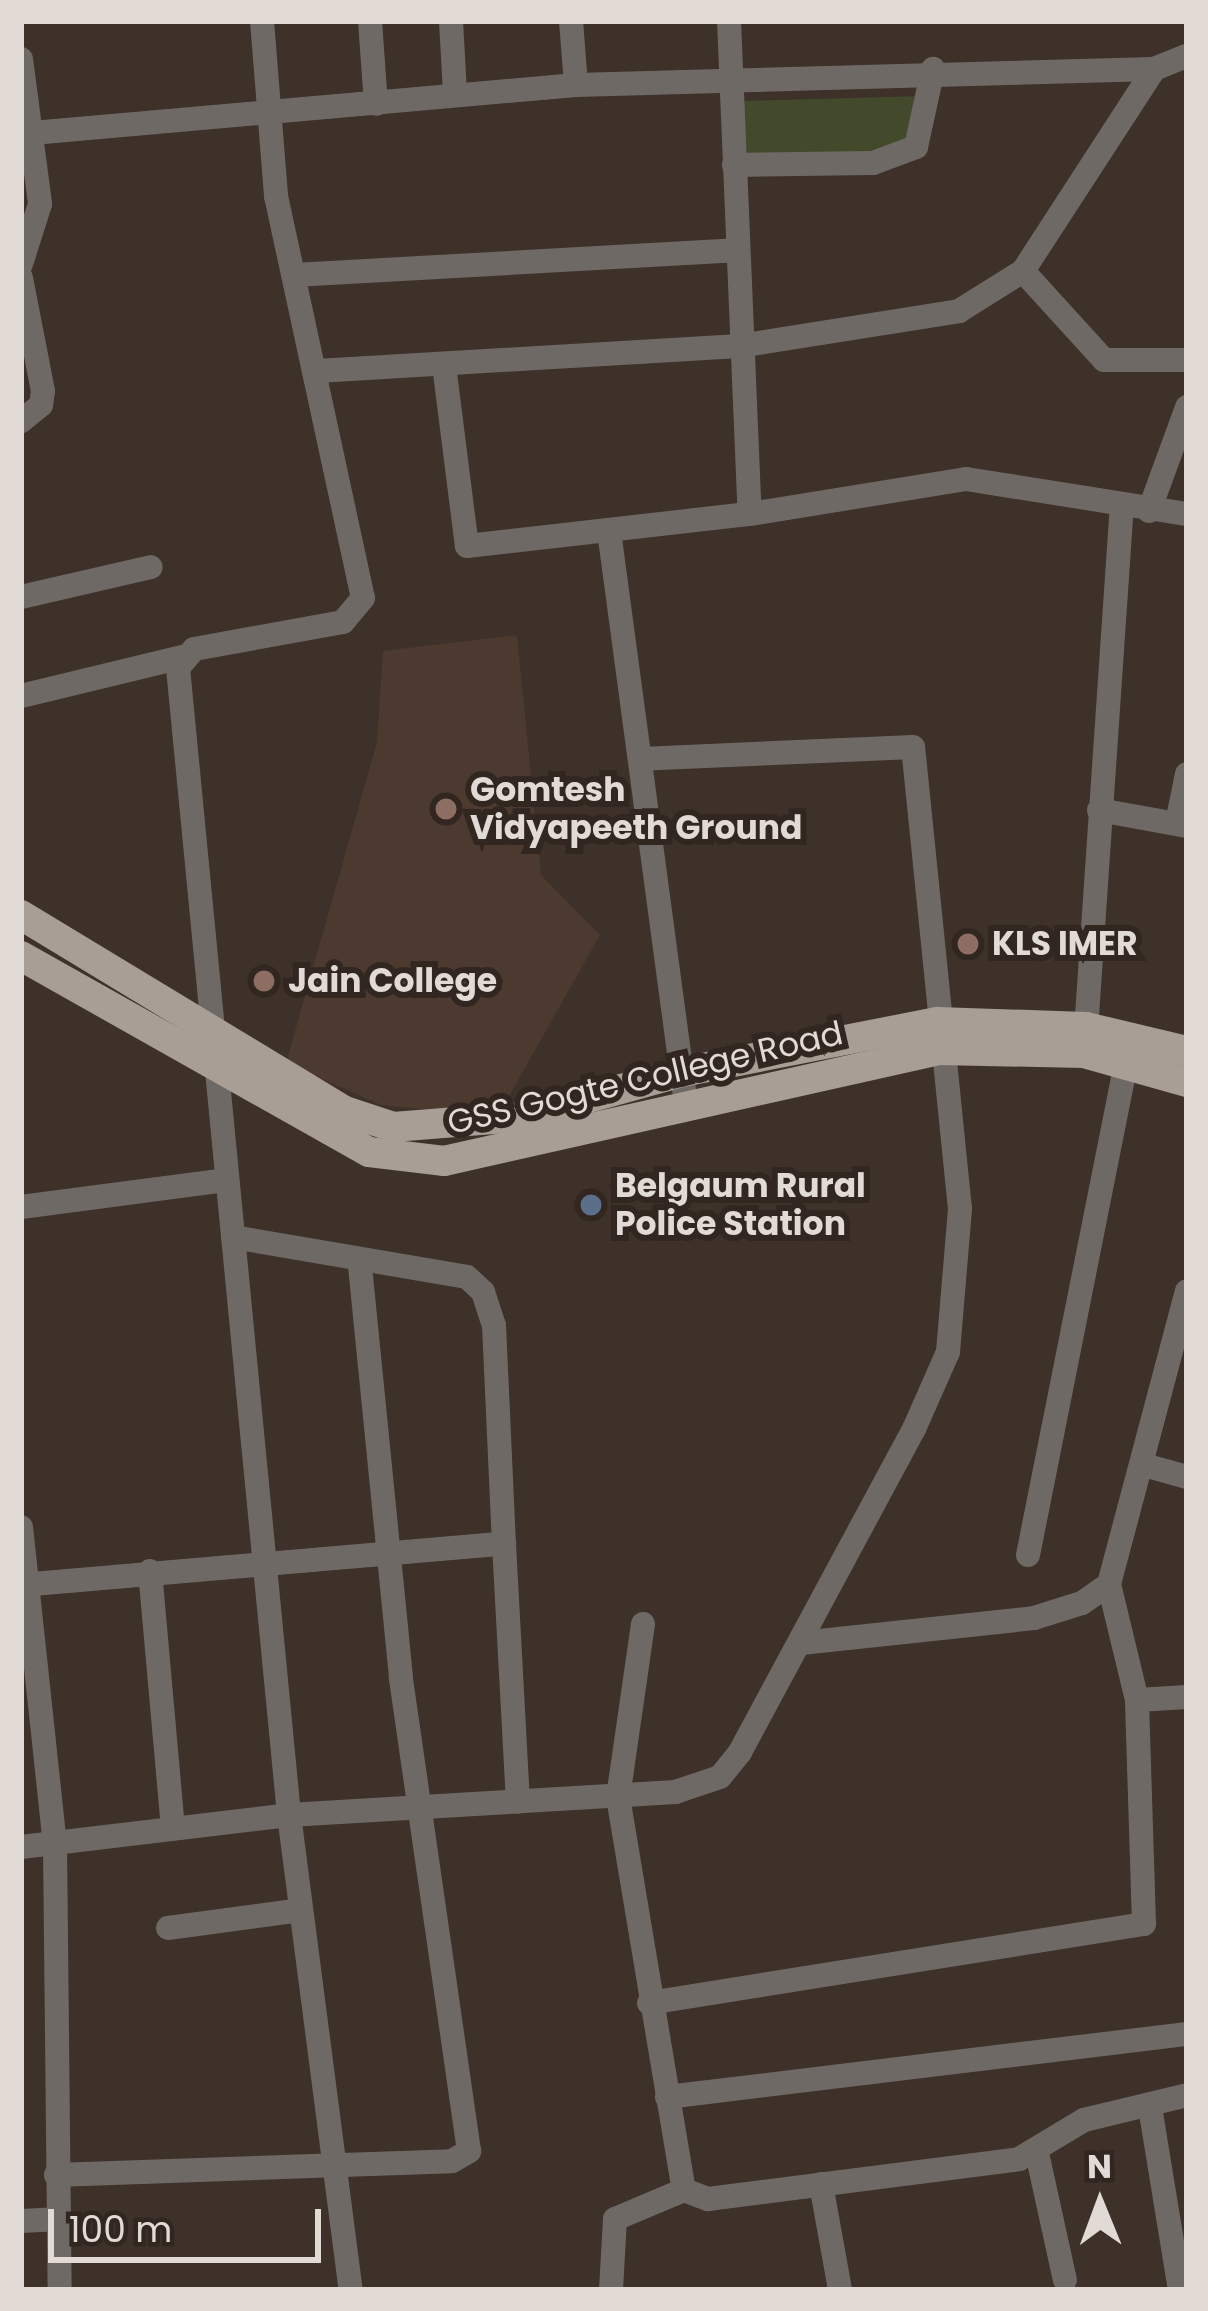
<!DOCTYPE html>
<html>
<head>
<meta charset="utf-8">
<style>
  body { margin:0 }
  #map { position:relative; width:1208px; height:2311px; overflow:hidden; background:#3d312a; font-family:Poppins,sans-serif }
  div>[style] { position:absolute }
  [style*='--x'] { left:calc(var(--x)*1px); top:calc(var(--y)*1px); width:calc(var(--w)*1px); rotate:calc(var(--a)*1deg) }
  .built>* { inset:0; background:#4c3a30 }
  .green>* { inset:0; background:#424a2b }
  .minor>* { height:24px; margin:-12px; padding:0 12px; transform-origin:12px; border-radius:12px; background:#6f6965 }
  .major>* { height:30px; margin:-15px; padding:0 15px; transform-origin:15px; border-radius:15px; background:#a99e96 }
  .dots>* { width:33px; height:33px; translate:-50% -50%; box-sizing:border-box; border:6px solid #322720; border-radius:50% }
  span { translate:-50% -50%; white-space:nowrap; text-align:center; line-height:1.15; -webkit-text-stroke:12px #322720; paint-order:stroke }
  .poi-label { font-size:33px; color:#e1dad5; font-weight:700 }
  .left { translate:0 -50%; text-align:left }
  .street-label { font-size:33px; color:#e1dad5 }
  .frame { position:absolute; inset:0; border:24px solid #e1dad5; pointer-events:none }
  .north { position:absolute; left:1040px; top:2143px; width:120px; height:120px; -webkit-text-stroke:9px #322720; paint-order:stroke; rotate:359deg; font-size:33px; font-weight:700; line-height:48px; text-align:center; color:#e1dad5 }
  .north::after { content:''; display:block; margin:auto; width:42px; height:54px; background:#e1dad5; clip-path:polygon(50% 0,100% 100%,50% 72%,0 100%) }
  .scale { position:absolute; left:48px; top:2209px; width:273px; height:54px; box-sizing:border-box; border:6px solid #e1dad5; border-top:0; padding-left:15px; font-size:36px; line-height:42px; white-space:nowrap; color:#e1dad5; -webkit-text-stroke:9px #322720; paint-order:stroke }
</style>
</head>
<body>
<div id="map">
  <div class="built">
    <i style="clip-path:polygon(517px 635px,541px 875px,600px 935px,504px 1105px,443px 1111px,381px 1105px,286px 1063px,377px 742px,383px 651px)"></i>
  </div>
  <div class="green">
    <i style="clip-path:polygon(923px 96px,911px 142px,871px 158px,740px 159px,739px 101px)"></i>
  </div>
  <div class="minor">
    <i style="--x:262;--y:21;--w:176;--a:85.4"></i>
    <i style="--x:276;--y:196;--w:411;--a:77.8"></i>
    <i style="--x:363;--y:598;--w:31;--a:130"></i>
    <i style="--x:343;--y:622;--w:151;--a:169.7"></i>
    <i style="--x:194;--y:649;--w:25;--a:130"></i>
    <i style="--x:178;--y:668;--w:1152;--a:84.47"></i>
    <i style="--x:289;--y:1815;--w:479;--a:82.6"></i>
    <i style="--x:370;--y:21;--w:83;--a:85.9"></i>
    <i style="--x:451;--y:21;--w:72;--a:86.8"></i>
    <i style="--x:571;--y:21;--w:64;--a:85.5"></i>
    <i style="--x:729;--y:21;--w:493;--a:87.6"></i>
    <i style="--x:21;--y:59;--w:146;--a:82.5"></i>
    <i style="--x:40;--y:204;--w:63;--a:107.6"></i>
    <i style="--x:21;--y:134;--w:557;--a:-5.05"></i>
    <i style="--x:576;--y:85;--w:578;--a:-1.59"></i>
    <i style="--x:1154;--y:69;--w:35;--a:-22"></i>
    <i style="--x:734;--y:165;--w:139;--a:-0.8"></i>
    <i style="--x:873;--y:163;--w:46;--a:-20.4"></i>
    <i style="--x:916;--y:147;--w:80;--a:-77.7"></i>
    <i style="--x:1023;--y:271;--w:120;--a:47.7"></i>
    <i style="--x:1104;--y:360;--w:83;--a:0"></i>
    <i style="--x:294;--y:275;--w:442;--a:-3.2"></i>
    <i style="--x:21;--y:278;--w:115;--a:79"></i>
    <i style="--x:43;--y:391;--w:14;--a:98"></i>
    <i style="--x:41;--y:405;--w:26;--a:141"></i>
    <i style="--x:444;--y:365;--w:182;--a:82.8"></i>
    <i style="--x:467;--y:546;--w:285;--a:-6.5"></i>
    <i style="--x:750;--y:514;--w:219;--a:-9.2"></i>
    <i style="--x:966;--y:479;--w:224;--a:9"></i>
    <i style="--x:317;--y:371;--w:423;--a:-3.4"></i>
    <i style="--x:739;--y:346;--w:223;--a:-9"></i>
    <i style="--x:959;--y:311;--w:75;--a:-32"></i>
    <i style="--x:1023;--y:271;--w:241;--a:-57"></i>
    <i style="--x:1149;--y:511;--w:111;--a:-69.9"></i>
    <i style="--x:609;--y:531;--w:564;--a:82.36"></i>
    <i style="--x:21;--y:597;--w:133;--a:-13"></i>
    <i style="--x:21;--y:696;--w:166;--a:-13.6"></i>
    <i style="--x:1099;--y:810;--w:89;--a:10.3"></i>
    <i style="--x:1177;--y:823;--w:50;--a:-78.5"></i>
    <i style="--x:1085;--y:1045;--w:542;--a:-86.09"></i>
    <i style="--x:21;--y:1207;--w:208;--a:-7.5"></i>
    <i style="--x:233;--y:1237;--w:237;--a:9.7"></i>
    <i style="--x:467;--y:1277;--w:22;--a:43"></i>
    <i style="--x:483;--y:1292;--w:35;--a:72"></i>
    <i style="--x:494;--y:1325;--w:219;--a:87.4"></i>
    <i style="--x:1144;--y:1465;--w:45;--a:15.6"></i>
    <i style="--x:21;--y:1527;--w:319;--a:83.9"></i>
    <i style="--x:55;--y:1844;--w:446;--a:89.4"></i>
    <i style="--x:1028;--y:1555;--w:502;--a:-78.73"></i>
    <i style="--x:150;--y:1571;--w:257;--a:84.9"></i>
    <i style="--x:21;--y:1585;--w:485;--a:-4.9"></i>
    <i style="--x:504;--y:1544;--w:258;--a:86.9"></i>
    <i style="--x:643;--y:1624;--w:175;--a:98.2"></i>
    <i style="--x:618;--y:1797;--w:399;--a:80.5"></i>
    <i style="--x:684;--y:2190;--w:26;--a:21"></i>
    <i style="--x:708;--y:2199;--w:314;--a:-7.3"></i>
    <i style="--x:1019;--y:2159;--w:76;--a:-31"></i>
    <i style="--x:1084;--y:2120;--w:106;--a:-13.6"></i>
    <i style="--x:801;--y:1643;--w:234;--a:-6.1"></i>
    <i style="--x:1034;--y:1618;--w:50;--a:-17.4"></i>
    <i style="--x:1082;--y:1603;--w:33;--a:-35"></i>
    <i style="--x:1109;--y:1584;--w:303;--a:-75.1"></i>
    <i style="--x:1137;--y:1700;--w:50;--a:-3.4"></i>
    <i style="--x:21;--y:1847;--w:270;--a:-6.8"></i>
    <i style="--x:289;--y:1815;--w:387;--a:-3.4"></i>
    <i style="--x:675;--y:1792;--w:47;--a:-18.4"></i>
    <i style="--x:720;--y:1777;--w:32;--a:-51"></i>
    <i style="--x:740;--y:1752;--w:367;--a:-61.7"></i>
    <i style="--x:914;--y:1429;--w:84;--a:-66.2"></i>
    <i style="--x:948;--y:1352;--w:144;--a:-85.2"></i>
    <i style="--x:960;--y:1209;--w:464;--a:-95.8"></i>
    <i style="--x:913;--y:747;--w:272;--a:177.5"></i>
    <i style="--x:168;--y:1928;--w:134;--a:-7.7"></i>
    <i style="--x:649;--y:2003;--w:501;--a:-9.07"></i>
    <i style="--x:1144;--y:1924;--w:224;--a:-91.8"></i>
    <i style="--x:1137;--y:1700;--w:119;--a:-103.6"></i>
    <i style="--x:667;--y:2097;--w:524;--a:-6.91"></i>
    <i style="--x:1150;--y:2107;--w:185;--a:80.7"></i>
    <i style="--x:1037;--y:2153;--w:130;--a:77.6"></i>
    <i style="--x:56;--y:2175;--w:396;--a:-2"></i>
    <i style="--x:452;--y:2161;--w:20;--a:-30"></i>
    <i style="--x:469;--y:2151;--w:479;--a:-98.2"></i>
    <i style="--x:401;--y:1677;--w:420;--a:-95.7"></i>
    <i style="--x:821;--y:2184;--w:108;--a:79.8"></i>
    <i style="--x:21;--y:2221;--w:35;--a:-3"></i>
    <i style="--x:611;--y:2290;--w:71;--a:-86.8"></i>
    <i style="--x:615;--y:2219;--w:75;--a:-22.8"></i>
  </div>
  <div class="major">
    <i style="--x:21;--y:915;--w:379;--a:31.2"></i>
    <i style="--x:345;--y:1111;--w:51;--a:18.4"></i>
    <i style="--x:393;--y:1127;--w:127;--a:-4.5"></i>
    <i style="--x:520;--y:1117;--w:168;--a:-15.5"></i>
    <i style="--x:682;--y:1072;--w:260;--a:-11.1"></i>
    <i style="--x:937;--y:1022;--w:149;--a:1.9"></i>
    <i style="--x:1086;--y:1027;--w:104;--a:13.4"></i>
    <i style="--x:21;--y:956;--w:399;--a:29.4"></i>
    <i style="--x:369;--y:1152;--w:76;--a:6.8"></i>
    <i style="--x:444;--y:1161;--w:507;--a:-12.64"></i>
    <i style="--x:939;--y:1050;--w:145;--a:1.2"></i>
    <i style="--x:1084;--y:1053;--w:107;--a:15.7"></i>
  </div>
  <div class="dots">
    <i style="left:446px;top:809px;background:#8d6e63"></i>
    <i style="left:968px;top:944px;background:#8d6e63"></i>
    <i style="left:264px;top:981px;background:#8d6e63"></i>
    <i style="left:591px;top:1205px;background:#5c6f8a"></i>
  </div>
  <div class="poi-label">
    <span class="left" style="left:470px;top:809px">Gomtesh<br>Vidyapeeth Ground</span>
    <span class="left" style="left:992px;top:944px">KLS IMER</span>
    <span class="left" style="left:288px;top:981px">Jain College</span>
    <span class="left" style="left:615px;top:1205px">Belgaum Rural<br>Police Station</span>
  </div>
  <div class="street-label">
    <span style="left:645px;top:1078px;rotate:-13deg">GSS Gogte College Road</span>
  </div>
  <div class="frame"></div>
  <div class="north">N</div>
  <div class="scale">100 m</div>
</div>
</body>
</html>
